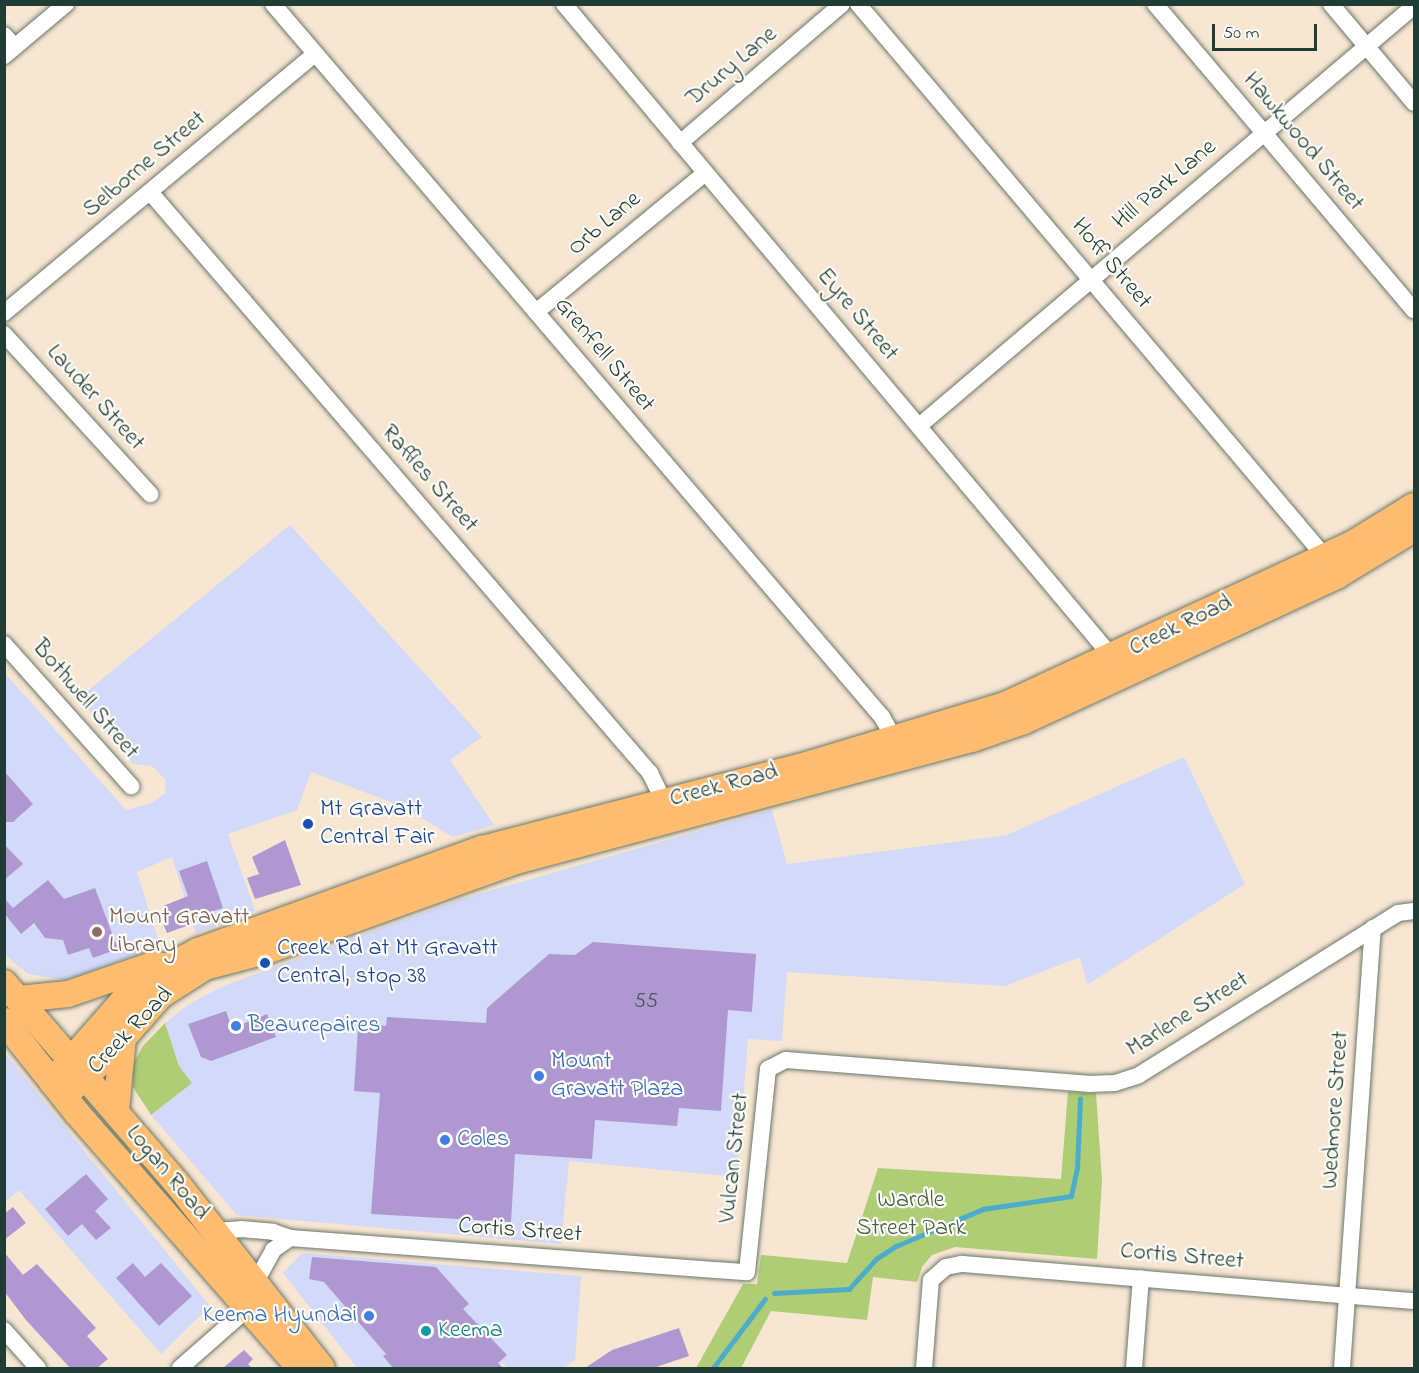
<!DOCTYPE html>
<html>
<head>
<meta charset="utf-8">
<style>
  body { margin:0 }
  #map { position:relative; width:1419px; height:1373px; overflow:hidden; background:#f7e6d2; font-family:"Indie Flower",sans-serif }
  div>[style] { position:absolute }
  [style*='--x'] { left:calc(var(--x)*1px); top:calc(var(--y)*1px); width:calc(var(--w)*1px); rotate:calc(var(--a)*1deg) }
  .built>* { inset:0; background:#d2d9f9 }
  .green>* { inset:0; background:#afcd74 }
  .stream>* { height:4.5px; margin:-2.25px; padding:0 2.25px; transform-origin:2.25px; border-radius:2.25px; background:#4cadcb }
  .building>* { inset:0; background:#af98d1 }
  .roads { filter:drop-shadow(0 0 2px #6b786b) drop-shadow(0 0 2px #6b786b) }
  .minor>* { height:16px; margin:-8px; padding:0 8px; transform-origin:8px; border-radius:8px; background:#fff }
  .primary>* { height:26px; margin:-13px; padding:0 13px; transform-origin:13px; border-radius:13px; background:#fdbc70 }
  .dots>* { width:16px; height:16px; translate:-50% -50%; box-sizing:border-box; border:3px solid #fdfcf7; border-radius:50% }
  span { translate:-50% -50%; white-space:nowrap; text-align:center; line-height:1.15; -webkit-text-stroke:4.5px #fdfcf7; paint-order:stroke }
  .number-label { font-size:21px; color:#43545b }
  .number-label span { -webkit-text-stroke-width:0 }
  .street-label { font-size:24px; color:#1f3d34 }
  .transit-label { font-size:24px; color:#164399 }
  .left { translate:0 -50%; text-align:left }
  .education-label { font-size:24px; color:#785e54 }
  .shop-label { font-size:24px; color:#366cbe }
  .right { translate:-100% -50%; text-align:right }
  .park-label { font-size:24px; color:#436144 }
  .culture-label { font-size:24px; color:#0d838f }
  .frame { position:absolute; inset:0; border:6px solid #1f3d34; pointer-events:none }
  .scale { position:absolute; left:1212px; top:24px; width:105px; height:27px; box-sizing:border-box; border:3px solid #1f3d34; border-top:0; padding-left:8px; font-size:18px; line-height:21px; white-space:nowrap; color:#1f3d34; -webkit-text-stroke:4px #fdfcf7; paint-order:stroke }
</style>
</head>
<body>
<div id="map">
  <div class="built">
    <i style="clip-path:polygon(290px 525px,482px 737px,450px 760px,494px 825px,453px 837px,404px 807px,311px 772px,297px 810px,228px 834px,255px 911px,196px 933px,172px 857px,137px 872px,160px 946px,66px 980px,28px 974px,5px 955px,4px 672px,126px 810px,151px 803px,166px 793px,165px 779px,152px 766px,133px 764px,79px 698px)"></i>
    <i style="clip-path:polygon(1184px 757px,1245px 884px,1087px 985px,1080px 957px,1005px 986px,787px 972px,782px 1041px,748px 1039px,737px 1177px,569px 1161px,561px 1244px,237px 1215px,151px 1115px,192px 1083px,179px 1066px,165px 1023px,186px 1006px,223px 986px,458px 900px,772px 810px,787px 864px,1007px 835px)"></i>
    <i style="clip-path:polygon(4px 1052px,210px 1306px,161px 1354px,19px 1190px,5px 1202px)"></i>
    <i style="clip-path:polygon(302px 1253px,581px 1276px,575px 1360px,564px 1368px,508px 1368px,502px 1363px,496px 1368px,357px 1368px,283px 1273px)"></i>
  </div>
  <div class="green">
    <i style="clip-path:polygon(165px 1023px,179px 1066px,192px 1083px,151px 1115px,133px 1087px,132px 1066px,143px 1046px)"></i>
    <i style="clip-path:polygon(1068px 1092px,1096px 1093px,1102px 1180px,1097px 1259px,955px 1247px,932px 1255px,922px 1267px,917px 1282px,873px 1277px,867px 1320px,771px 1311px,741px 1368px,696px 1368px,743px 1284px,757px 1284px,761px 1255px,847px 1263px,878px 1168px,1061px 1179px)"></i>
  </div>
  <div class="stream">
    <i style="--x:774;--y:1293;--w:75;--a:-3.1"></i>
    <i style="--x:849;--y:1289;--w:40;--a:-48"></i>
    <i style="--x:876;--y:1259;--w:24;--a:-33"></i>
    <i style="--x:896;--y:1246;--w:95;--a:-23"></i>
    <i style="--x:983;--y:1209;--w:89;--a:-8.4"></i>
    <i style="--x:1071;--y:1196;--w:29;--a:-78"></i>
    <i style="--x:1077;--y:1168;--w:69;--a:-87.5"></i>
    <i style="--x:713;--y:1368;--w:86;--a:-53"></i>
  </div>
  <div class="building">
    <i style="clip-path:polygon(4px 771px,33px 804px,13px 822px,4px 822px)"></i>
    <i style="clip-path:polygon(285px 840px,301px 885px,255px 899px,247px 878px,259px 874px,252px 857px)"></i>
    <i style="clip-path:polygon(4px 844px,23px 864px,4px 880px)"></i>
    <i style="clip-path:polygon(207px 861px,223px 908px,187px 920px,189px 925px,167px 933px,159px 913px,164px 911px,163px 906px,188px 896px,179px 871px)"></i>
    <i style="clip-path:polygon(48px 880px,64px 899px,95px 888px,118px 949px,93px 958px,89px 948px,68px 955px,63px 940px,45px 938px,34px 923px,21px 934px,4px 913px,4px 898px,13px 908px)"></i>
    <i style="clip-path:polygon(593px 942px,756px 954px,752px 1012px,728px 1010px,721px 1111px,679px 1108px,677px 1126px,595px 1120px,592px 1159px,515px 1154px,511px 1222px,371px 1214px,380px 1093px,354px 1091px,358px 1028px,369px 1029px,369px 1024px,386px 1026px,387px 1017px,486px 1023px,487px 1008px,549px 954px,575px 955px)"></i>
    <i style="clip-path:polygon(226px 1011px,232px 1028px,267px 1014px,276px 1037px,211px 1061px,201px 1057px,188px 1024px)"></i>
    <i style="clip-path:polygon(86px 1174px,108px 1199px,95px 1211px,111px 1228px,96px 1240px,82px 1224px,68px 1236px,45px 1209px)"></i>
    <i style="clip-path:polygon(13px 1207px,26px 1223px,4px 1240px,4px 1214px)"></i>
    <i style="clip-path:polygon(4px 1252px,23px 1275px,37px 1264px,96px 1328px,87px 1336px,108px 1359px,97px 1368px,70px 1368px,26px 1320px,4px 1291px)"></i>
    <i style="clip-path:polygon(312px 1257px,436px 1267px,469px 1304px,463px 1309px,507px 1355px,498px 1363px,503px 1368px,393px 1368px,383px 1356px,386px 1354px,324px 1282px,309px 1279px)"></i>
    <i style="clip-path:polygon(133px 1263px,145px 1277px,161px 1263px,192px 1296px,159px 1326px,116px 1278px)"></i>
    <i style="clip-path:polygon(679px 1328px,689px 1356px,653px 1368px,585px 1368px,612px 1350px)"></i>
    <i style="clip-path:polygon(244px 1350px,253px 1359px,248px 1364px,252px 1368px,223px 1368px)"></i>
  </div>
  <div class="roads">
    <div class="minor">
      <i style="--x:273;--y:4;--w:938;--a:49.5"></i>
      <i style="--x:882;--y:717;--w:26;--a:61"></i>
      <i style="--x:564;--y:4;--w:854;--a:49.99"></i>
      <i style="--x:858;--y:4;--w:724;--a:49.82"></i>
      <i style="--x:1155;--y:4;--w:401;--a:49.8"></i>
      <i style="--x:1331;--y:4;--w:129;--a:50"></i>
      <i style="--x:4;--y:35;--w:16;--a:47"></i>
      <i style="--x:4;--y:56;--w:81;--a:-40"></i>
      <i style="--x:680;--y:143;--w:213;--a:-40.6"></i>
      <i style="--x:150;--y:192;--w:767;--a:49.29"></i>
      <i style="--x:650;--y:773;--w:32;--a:64"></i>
      <i style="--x:536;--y:312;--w:219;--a:-39.4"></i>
      <i style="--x:4;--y:313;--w:405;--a:-39.8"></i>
      <i style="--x:4;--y:334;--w:217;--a:47.6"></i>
      <i style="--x:919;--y:426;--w:649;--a:-40.31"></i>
      <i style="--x:4;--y:644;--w:191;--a:48.2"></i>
      <i style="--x:215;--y:1231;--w:26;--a:-4"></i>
      <i style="--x:241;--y:1229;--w:32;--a:5"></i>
      <i style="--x:273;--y:1232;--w:18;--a:19"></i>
      <i style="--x:290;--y:1238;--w:458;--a:4.3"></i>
      <i style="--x:747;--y:1272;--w:204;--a:-84.1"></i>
      <i style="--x:768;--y:1069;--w:20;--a:-27"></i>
      <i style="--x:786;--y:1060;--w:303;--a:4.5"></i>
      <i style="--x:1088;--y:1084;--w:27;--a:-2"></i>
      <i style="--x:1115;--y:1083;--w:25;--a:-18"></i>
      <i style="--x:1139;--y:1075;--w:305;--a:-32"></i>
      <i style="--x:1398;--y:913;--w:16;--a:-7"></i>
      <i style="--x:255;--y:1283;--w:38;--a:-61"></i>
      <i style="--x:273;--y:1250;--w:21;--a:-35"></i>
      <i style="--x:4;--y:1330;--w:51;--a:48.2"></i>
      <i style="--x:180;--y:1368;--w:98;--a:-41.3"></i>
      <i style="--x:924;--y:1368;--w:88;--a:-85.5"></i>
      <i style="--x:931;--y:1280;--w:20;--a:-41"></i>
      <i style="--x:946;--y:1267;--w:16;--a:-11"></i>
      <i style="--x:962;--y:1264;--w:454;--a:4.7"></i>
      <i style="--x:1134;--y:1368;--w:90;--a:-85.6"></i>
      <i style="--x:1342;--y:1368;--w:441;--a:-86"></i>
    </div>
    <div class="primary">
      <i style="--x:4;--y:983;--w:263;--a:49.2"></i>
      <i style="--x:176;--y:1182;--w:236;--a:51.9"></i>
      <i style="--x:19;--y:999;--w:49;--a:-5.8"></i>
      <i style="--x:68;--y:994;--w:89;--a:-19"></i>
      <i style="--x:152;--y:965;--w:11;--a:5"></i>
      <i style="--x:4;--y:1021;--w:117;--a:51.6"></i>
      <i style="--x:77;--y:1113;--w:339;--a:48.8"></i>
      <i style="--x:52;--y:1082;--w:108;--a:-48.8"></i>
      <i style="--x:123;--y:1001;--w:56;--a:-37.1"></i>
      <i style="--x:168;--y:967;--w:34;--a:-28"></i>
      <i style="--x:198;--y:951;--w:302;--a:-19.8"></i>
      <i style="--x:482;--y:849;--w:339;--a:-14.5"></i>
      <i style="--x:810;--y:764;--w:204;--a:-16.8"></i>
      <i style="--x:1005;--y:705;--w:385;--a:-24.9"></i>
      <i style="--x:1354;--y:543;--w:70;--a:-31.7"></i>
      <i style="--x:64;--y:1096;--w:57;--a:-42.9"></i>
      <i style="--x:106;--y:1057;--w:83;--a:-48.4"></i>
      <i style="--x:161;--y:995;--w:52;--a:-32.5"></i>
      <i style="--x:205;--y:967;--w:63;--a:-14.7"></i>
      <i style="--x:266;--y:951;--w:266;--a:-19.8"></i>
      <i style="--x:516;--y:861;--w:472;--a:-15"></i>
      <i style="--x:972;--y:739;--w:55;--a:-19.1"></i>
      <i style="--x:1024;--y:721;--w:346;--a:-24.9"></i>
      <i style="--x:1338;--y:575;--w:89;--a:-31.2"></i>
      <i style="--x:116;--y:1111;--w:73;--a:-84.5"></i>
    </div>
  </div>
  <div class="dots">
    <i style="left:308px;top:824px;background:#1a4fb4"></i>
    <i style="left:97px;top:932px;background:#8d6e63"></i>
    <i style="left:265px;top:963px;background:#1a4fb4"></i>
    <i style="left:236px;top:1026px;background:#3f7fe0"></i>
    <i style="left:539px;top:1076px;background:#3f7fe0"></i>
    <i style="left:445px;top:1140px;background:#3f7fe0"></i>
    <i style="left:369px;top:1316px;background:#3f7fe0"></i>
    <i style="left:426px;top:1331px;background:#0f9aa8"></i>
  </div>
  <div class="number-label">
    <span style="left:646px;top:1002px">55</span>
  </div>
  <div class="street-label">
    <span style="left:732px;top:67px;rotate:-40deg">Drury Lane</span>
    <span style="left:1303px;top:142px;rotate:50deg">Hawkwood Street</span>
    <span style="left:145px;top:165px;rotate:-40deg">Selborne Street</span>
    <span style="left:1165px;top:185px;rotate:-40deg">Hill Park Lane</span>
    <span style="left:605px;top:224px;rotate:-40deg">Orb Lane</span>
    <span style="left:1111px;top:264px;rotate:50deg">Hoff Street</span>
    <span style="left:857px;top:315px;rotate:50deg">Eyre Street</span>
    <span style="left:604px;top:355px;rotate:50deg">Grenfell Street</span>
    <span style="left:95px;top:398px;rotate:48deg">Lauder Street</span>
    <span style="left:429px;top:479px;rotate:49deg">Raffles Street</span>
    <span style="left:1181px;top:626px;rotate:-26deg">Creek Road</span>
    <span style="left:85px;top:700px;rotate:49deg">Bothwell Street</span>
    <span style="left:724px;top:786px;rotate:-15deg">Creek Road</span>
    <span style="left:1188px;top:1015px;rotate:-32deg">Marlene Street</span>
    <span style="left:131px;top:1031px;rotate:-46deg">Creek Road</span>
    <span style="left:1336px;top:1110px;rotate:-86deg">Wedmore Street</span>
    <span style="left:735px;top:1158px;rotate:-84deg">Vulcan Street</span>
    <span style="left:167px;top:1173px;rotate:50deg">Logan Road</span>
    <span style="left:520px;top:1231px;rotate:4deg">Cortis Street</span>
    <span style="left:1182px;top:1257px;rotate:5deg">Cortis Street</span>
  </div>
  <div class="transit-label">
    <span class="left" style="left:320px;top:824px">Mt Gravatt<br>Central Fair</span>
    <span class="left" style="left:277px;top:963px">Creek Rd at Mt Gravatt<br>Central, stop 38</span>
  </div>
  <div class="education-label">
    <span class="left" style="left:109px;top:932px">Mount Gravatt<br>Library</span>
  </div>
  <div class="shop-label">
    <span class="left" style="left:248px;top:1026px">Beaurepaires</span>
    <span class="left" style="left:551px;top:1076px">Mount<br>Gravatt Plaza</span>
    <span class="left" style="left:457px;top:1140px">Coles</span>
    <span class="right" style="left:357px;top:1316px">Keema Hyundai</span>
  </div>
  <div class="park-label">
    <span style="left:911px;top:1215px">Wardle<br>Street Park</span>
  </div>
  <div class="culture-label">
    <span class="left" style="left:438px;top:1331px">Keema</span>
  </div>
  <div class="frame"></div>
  <div class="scale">50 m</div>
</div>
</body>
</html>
